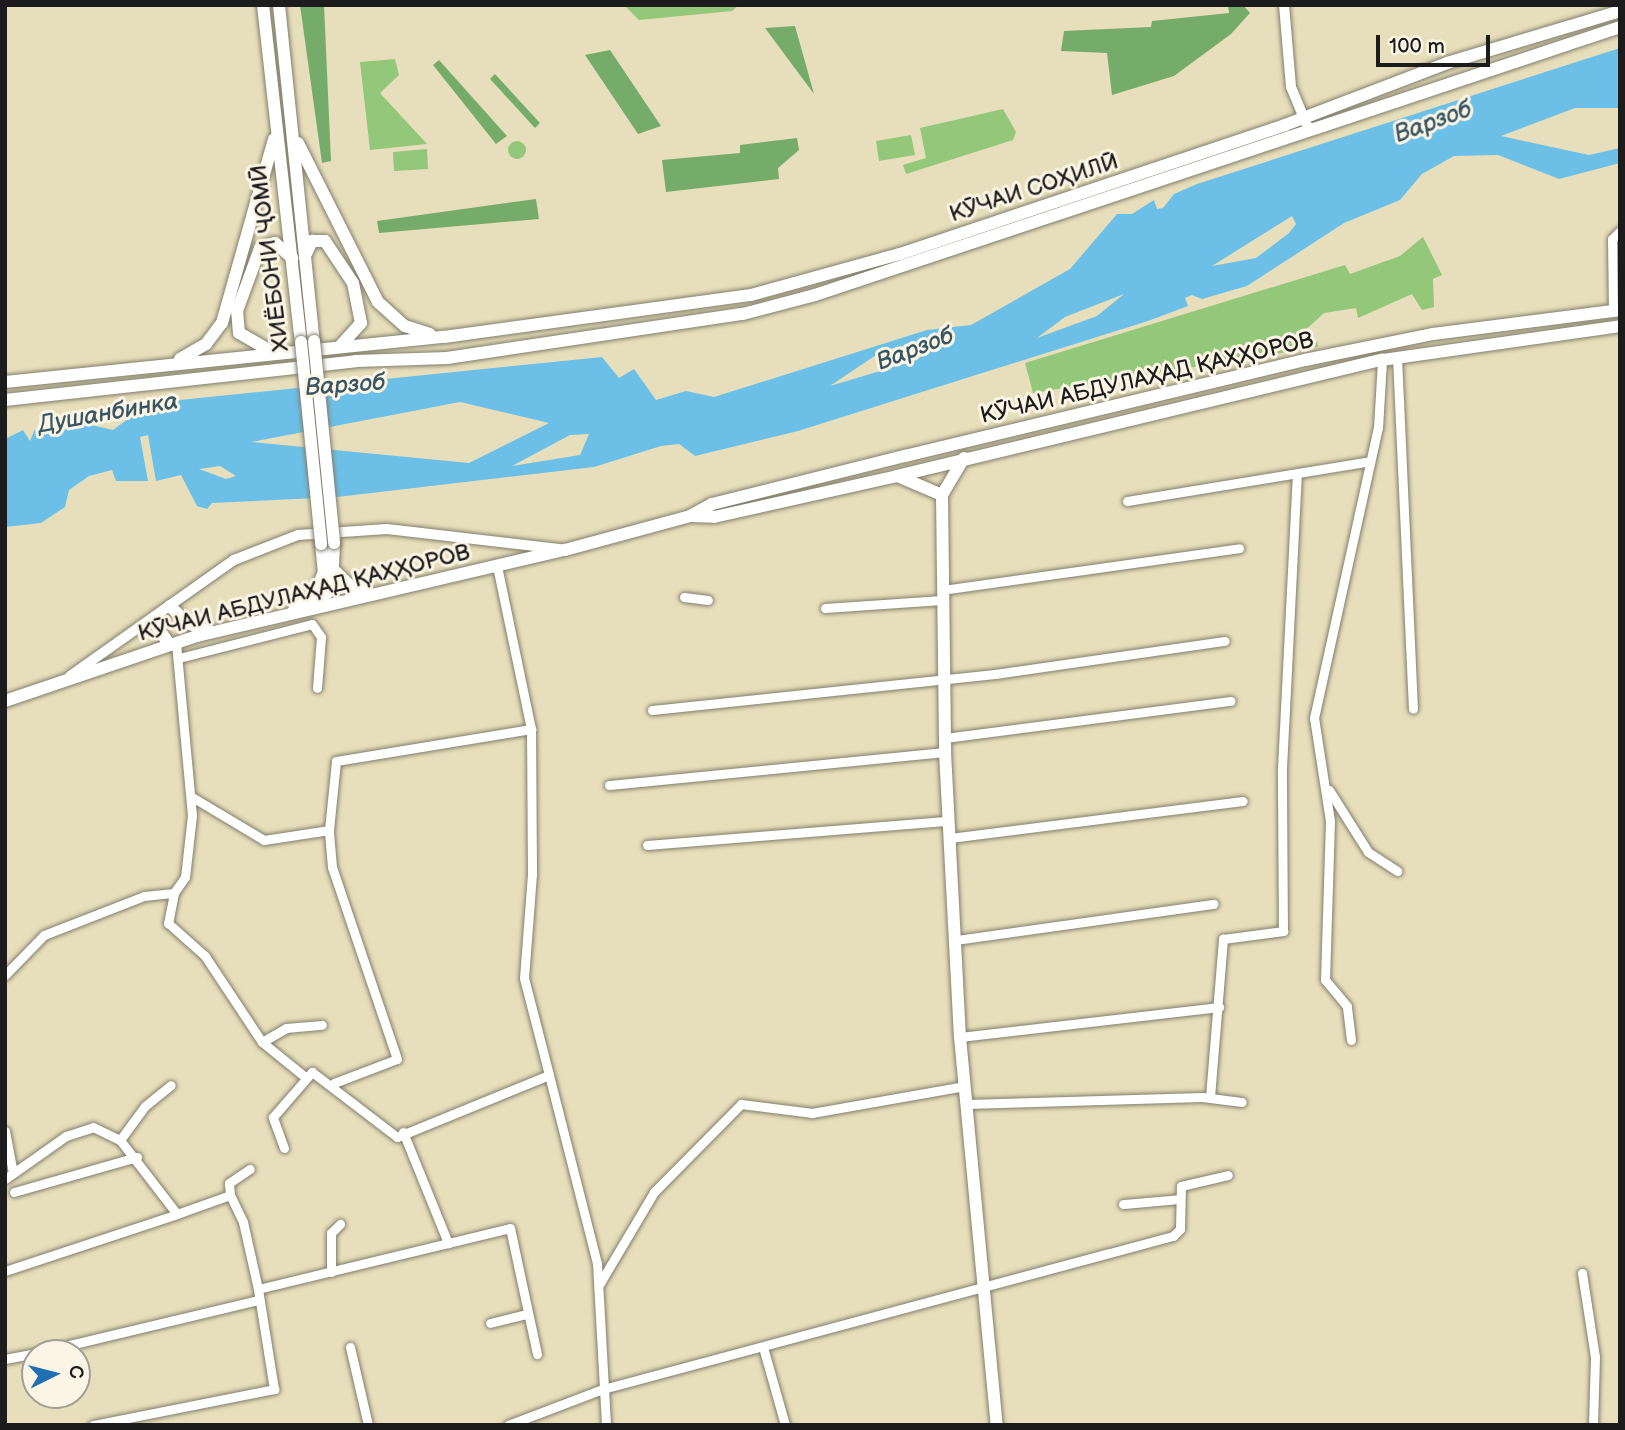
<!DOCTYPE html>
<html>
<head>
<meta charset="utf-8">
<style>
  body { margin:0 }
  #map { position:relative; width:1625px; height:1430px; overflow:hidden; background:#e7dfbb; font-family:"Balsamiq Sans",sans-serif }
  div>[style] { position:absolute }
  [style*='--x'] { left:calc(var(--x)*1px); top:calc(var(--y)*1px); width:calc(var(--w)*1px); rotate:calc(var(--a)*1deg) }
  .green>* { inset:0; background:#93c779 }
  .round { border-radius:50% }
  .forest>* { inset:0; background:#76ac69 }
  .water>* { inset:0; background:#6cc0e8 }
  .roads { filter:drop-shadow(0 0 2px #827e6c) drop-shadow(0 0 2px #827e6c) }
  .minor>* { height:9px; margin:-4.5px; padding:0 4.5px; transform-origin:4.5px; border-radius:4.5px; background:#fff }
  .tertiary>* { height:10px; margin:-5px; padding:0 5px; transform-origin:5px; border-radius:5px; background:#fff }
  .secondary>* { height:12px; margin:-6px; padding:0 6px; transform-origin:6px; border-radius:6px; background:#fff }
  .bridges { filter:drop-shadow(0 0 2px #827e6c) drop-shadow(0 0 2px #827e6c) }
  .secondary-bridge>* { height:12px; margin:-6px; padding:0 6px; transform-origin:6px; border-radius:6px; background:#fff }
  span { translate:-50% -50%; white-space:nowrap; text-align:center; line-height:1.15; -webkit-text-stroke:6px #fcf5e5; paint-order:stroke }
  .street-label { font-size:23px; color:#1c1c1c }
  .water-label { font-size:24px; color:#385563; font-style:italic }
  .frame { position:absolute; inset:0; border:7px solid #1c1c1c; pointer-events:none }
  .north { position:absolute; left:21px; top:1339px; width:70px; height:70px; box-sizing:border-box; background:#fcf5e5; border:2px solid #a29e95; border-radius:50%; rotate:84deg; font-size:19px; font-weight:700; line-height:28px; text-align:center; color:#1c1c1c }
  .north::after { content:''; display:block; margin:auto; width:24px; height:32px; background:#1f6fb2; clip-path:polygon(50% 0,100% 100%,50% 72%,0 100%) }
  .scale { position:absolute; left:1376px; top:35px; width:114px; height:32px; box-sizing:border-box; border:4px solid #1c1c1c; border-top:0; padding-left:9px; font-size:21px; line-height:24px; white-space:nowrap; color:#1c1c1c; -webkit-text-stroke:5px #fcf5e5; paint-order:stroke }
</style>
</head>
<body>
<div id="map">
  <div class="green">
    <i style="clip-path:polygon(624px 5px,739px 5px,732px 11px,639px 20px)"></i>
    <i style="clip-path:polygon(395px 59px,399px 75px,380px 93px,427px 144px,370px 150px,360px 62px)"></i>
    <i style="clip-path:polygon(1003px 109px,1016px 132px,1013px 140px,906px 174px,903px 165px,926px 158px,920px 128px)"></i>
    <i style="clip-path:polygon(911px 135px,915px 155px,879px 161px,876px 141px)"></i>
    <i class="round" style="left:508px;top:141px;width:18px;height:18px"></i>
    <i style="clip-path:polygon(427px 149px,428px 169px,394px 171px,393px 152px)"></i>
    <i style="clip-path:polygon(1423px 237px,1442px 275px,1433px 279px,1434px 307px,1422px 310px,1412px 294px,1358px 318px,1356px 308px,1324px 313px,1290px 344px,1317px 342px,1318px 347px,1033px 393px,1025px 363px,1345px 265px,1350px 274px,1400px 256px)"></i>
  </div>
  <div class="forest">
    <i style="clip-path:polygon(300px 5px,324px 5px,331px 161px,322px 163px)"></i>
    <i style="clip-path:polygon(1228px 5px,1243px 5px,1250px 13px,1231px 34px,1174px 76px,1112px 95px,1107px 53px,1061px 51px,1064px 31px,1151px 27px,1152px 21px,1229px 13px)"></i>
    <i style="clip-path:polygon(795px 26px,814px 94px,765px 28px)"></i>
    <i style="clip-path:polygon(610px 50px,661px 126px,638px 134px,585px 55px)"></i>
    <i style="clip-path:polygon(439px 60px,507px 136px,496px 144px,433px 65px)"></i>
    <i style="clip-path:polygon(495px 74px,540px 123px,535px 128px,490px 79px)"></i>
    <i style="clip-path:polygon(797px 138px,799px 150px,778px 168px,779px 179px,666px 192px,662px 160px,740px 153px,740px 145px)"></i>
    <i style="clip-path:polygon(536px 199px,539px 219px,379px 233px,377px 221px)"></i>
  </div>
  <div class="water">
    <i style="clip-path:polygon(evenodd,1620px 48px,1620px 108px,1575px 108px,1501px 136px,1589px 155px,1620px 148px,1620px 163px,1559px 179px,1498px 155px,1454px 156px,1422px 174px,1400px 200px,1344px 223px,1247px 286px,1202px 299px,1192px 295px,1185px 298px,1188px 306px,1148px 321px,798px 431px,695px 456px,679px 444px,661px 446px,594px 467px,337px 497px,212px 503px,207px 509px,197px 506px,181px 475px,156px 481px,148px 435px,140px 437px,148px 481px,116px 481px,112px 470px,89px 476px,69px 490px,65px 507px,41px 523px,5px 527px,5px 439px,23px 430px,30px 441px,35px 429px,38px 436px,87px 424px,113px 430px,136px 413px,149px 416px,149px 408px,160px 402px,602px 357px,619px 378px,634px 369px,656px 400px,686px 391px,714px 397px,927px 330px,971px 325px,1070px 269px,1117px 214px,1132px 214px,1154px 200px,1157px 209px,1163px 208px,1174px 194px,1197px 184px,1620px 48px,1292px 216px,1296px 224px,1289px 233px,1256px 258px,1212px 266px,1292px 216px,1620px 48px,1124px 294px,1097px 316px,1037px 338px,1065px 317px,1124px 294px,1620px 48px,943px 336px,917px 360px,830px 386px,882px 351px,943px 336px,1620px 48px,460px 402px,549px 423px,469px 463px,251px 442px,460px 402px,1620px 48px,589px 434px,580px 455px,512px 466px,570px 435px,589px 434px,1620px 48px,220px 466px,236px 476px,226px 479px,199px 469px,220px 466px)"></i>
  </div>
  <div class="roads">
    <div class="minor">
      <i style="--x:1613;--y:310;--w:71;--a:-90.8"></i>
      <i style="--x:1612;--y:239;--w:11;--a:-45"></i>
      <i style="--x:1397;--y:357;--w:352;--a:87.4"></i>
      <i style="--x:1127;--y:501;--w:246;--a:-9.3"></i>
      <i style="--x:497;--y:566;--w:167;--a:78.2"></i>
      <i style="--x:531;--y:729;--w:145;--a:89.6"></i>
      <i style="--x:532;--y:874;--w:104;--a:94.4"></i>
      <i style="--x:524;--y:978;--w:100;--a:75.5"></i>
      <i style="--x:942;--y:590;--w:300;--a:-8"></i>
      <i style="--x:684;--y:597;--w:24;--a:7"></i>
      <i style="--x:825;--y:608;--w:117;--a:-3.9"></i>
      <i style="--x:176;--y:643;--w:173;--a:84.7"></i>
      <i style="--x:192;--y:815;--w:62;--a:96.4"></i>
      <i style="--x:185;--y:877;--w:19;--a:125"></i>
      <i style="--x:174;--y:893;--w:31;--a:101"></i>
      <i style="--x:168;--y:923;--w:50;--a:41.7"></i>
      <i style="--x:205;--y:956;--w:103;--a:56.5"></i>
      <i style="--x:262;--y:1042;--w:54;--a:39"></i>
      <i style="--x:179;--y:658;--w:137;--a:-14.3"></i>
      <i style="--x:312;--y:624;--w:16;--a:55"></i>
      <i style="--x:321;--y:637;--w:51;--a:94.5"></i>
      <i style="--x:652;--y:710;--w:345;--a:-6"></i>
      <i style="--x:995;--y:674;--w:232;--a:-8.2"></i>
      <i style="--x:945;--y:738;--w:288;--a:-7.4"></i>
      <i style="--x:609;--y:785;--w:338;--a:-5.6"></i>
      <i style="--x:1329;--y:790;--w:73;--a:57.8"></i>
      <i style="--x:1368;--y:852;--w:35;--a:33"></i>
      <i style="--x:192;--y:797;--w:84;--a:30.8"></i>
      <i style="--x:264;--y:840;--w:66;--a:-8.7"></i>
      <i style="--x:950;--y:838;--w:295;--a:-7.2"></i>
      <i style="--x:647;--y:845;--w:302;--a:-4.6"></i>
      <i style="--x:956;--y:940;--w:260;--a:-8"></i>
      <i style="--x:5;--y:975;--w:56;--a:-45.7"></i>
      <i style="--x:44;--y:935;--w:107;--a:-21.3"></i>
      <i style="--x:144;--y:896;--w:30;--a:-6"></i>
      <i style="--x:960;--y:1037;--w:261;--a:-6.6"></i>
      <i style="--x:1351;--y:1040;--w:34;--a:-97"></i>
      <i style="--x:1347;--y:1006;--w:34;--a:-130"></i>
      <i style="--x:1325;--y:980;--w:159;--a:-88.2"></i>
      <i style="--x:1330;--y:821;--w:104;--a:-98.8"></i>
      <i style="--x:1314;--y:718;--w:297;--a:-77.6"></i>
      <i style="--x:1378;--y:428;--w:68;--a:-86.6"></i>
      <i style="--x:262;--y:1042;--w:28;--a:-30"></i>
      <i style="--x:286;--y:1028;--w:36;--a:-5"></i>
      <i style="--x:334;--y:1083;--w:67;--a:-20.9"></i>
      <i style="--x:397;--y:1059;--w:203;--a:-108.7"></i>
      <i style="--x:332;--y:867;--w:37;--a:-95"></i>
      <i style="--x:329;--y:830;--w:69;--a:-84.2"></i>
      <i style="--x:336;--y:761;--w:198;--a:-9.3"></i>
      <i style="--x:1210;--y:1097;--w:159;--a:-85.3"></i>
      <i style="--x:1223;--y:939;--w:61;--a:-7.6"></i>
      <i style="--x:1283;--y:931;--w:163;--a:-90.4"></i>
      <i style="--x:1282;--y:768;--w:294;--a:-87.1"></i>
      <i style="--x:967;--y:1104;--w:235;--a:-1.7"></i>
      <i style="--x:1202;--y:1097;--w:40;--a:7.1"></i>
      <i style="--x:5;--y:1131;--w:43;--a:79.2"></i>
      <i style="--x:403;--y:1132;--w:120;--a:67.9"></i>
      <i style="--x:120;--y:1140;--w:42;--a:-53.7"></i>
      <i style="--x:145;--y:1106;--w:33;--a:-39"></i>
      <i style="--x:284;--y:1148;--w:33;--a:-110"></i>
      <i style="--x:273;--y:1117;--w:60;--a:-49.1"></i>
      <i style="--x:312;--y:1072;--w:107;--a:37.4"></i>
      <i style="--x:397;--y:1137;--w:164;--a:-22.2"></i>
      <i style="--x:549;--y:1075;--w:194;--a:75.7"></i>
      <i style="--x:597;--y:1263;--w:162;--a:86.8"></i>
      <i style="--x:5;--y:1179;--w:75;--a:-35.2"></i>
      <i style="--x:66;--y:1136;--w:28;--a:-18"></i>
      <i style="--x:93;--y:1127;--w:30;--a:26"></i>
      <i style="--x:120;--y:1140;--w:93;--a:52.4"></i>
      <i style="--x:177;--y:1214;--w:56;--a:-19.7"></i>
      <i style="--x:230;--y:1195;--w:12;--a:-95"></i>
      <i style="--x:229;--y:1183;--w:25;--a:-34"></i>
      <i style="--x:14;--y:1192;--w:128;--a:-15.9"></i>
      <i style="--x:230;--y:1195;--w:30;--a:64"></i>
      <i style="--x:243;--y:1222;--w:69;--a:77.4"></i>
      <i style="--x:258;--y:1289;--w:259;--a:-13.6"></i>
      <i style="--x:510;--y:1228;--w:129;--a:77.9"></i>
      <i style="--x:1123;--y:1204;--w:57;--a:-5"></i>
      <i style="--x:5;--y:1271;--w:181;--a:-18.3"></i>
      <i style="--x:331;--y:1272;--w:39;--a:-90"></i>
      <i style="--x:331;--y:1233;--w:13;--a:-45"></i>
      <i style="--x:1582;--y:1273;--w:85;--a:81.2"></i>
      <i style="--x:1595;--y:1357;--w:68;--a:91.7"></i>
      <i style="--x:600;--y:1283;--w:106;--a:-59.3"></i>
      <i style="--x:654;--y:1192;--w:124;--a:-45.3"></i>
      <i style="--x:741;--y:1104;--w:72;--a:7.2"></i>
      <i style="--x:812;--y:1113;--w:155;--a:-10"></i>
      <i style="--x:490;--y:1323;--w:37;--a:-14"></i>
      <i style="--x:350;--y:1347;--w:80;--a:77"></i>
      <i style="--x:763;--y:1347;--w:81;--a:74.2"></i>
      <i style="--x:36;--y:1353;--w:229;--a:-13.4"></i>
      <i style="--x:5;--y:1359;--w:31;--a:-11"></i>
      <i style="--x:93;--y:1425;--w:185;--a:-11.2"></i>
      <i style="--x:274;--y:1389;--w:101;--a:-99.1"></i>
      <i style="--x:508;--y:1425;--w:102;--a:-20.8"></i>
      <i style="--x:603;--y:1389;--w:590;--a:-15.03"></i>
      <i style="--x:1173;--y:1236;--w:10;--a:-45"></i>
      <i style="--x:1180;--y:1229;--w:43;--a:-88.7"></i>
      <i style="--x:1181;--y:1186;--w:48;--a:-13.2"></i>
    </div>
    <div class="tertiary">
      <i style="--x:1284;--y:5;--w:82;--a:85.1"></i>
      <i style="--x:1291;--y:87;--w:47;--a:67.3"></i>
      <i style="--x:70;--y:676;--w:201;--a:-35.3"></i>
      <i style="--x:234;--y:560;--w:69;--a:-21.3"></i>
      <i style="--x:298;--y:535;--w:89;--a:-3.9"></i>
      <i style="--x:387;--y:529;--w:173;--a:6.6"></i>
    </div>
    <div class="secondary">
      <i style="--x:263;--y:5;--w:339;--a:83.6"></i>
      <i style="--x:279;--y:5;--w:338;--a:84.1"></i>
      <i style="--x:298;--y:143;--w:178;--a:63.3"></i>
      <i style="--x:378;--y:302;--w:36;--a:42"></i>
      <i style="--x:405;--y:326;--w:26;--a:18"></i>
      <i style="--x:305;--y:256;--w:17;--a:-65"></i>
      <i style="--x:312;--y:241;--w:13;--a:0"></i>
      <i style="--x:325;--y:241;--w:50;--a:56.3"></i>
      <i style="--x:353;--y:283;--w:41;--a:78.7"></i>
      <i style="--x:361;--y:323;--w:30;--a:132"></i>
      <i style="--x:267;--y:349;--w:32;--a:-150"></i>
      <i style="--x:239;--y:333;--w:22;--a:-95"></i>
      <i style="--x:237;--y:311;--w:67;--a:-69.9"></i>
      <i style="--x:260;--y:248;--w:16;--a:-18"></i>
      <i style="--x:275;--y:243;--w:23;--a:41"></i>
      <i style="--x:180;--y:359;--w:30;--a:-30"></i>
      <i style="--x:206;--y:344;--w:26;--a:-53"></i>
      <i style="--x:222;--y:323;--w:191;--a:-74.2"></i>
      <i style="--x:5;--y:382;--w:441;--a:-5.9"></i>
      <i style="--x:444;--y:337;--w:310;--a:-7.8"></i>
      <i style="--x:751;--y:295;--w:155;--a:-15.4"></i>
      <i style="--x:900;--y:254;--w:406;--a:-18.5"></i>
      <i style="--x:1285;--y:125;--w:173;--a:-20.9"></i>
      <i style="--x:1447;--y:63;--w:181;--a:-16.7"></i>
      <i style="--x:5;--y:400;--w:353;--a:-6.3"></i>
      <i style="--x:356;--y:361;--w:91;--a:-1.9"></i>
      <i style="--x:447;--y:358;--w:299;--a:-8.5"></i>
      <i style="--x:743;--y:314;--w:74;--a:-14.8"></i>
      <i style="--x:815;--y:295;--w:848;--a:-18.41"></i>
      <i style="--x:964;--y:458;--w:43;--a:120.7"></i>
      <i style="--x:942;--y:495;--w:257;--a:89.3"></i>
      <i style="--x:945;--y:752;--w:285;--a:87"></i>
      <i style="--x:960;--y:1037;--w:390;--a:84.6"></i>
      <i style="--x:900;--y:477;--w:46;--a:23.2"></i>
      <i style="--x:691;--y:516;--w:23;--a:2"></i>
      <i style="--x:714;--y:517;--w:188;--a:-12.6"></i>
      <i style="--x:897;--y:476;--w:499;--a:-13.5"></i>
      <i style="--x:1382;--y:360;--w:240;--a:-8.1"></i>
      <i style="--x:321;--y:544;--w:27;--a:84"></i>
      <i style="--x:324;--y:571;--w:21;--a:59"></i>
      <i style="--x:336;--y:572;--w:23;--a:45"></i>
      <i style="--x:352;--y:588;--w:15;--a:11"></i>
      <i style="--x:170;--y:606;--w:24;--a:45"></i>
      <i style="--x:187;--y:623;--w:25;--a:21"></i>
      <i style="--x:316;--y:607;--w:26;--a:-51"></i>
      <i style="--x:332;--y:587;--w:44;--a:-87.4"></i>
      <i style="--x:294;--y:610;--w:26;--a:-36"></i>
      <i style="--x:315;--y:595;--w:26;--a:-69"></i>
      <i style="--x:153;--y:621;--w:29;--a:55"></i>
      <i style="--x:5;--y:701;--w:203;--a:-18.7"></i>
      <i style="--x:197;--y:636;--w:378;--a:-13.2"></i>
      <i style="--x:565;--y:550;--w:130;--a:-15.2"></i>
      <i style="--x:690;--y:516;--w:25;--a:-29"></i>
      <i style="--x:712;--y:504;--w:199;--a:-14"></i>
      <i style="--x:905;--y:456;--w:411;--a:-13.5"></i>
      <i style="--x:1305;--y:360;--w:131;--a:-11.5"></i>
      <i style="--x:1433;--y:334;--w:189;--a:-7.3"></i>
    </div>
  </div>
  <div class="bridges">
    <div class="secondary-bridge">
      <i style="--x:314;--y:341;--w:203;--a:84.3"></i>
      <i style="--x:301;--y:342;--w:203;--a:84.3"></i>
    </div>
  </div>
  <div class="street-label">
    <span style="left:1034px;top:188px;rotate:-18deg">КӮЧАИ СОҲИЛӢ</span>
    <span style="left:270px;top:258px;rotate:-97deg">ХИЁБОНИ ҶОМӢ</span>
    <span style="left:1147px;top:378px;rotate:-13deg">КӮЧАИ АБДУЛАҲАД ҚАҲҲОРОВ</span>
    <span style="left:304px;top:593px;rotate:-14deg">КӮЧАИ АБДУЛАҲАД ҚАҲҲОРОВ</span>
  </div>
  <div class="water-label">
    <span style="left:1433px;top:122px;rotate:-20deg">Варзоб</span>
    <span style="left:915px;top:349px;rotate:-21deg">Варзоб</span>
    <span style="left:345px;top:385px;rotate:-4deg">Варзоб</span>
    <span style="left:108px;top:413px;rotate:-10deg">Душанбинка</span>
  </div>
  <div class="frame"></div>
  <div class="north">С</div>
  <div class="scale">100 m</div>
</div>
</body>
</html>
